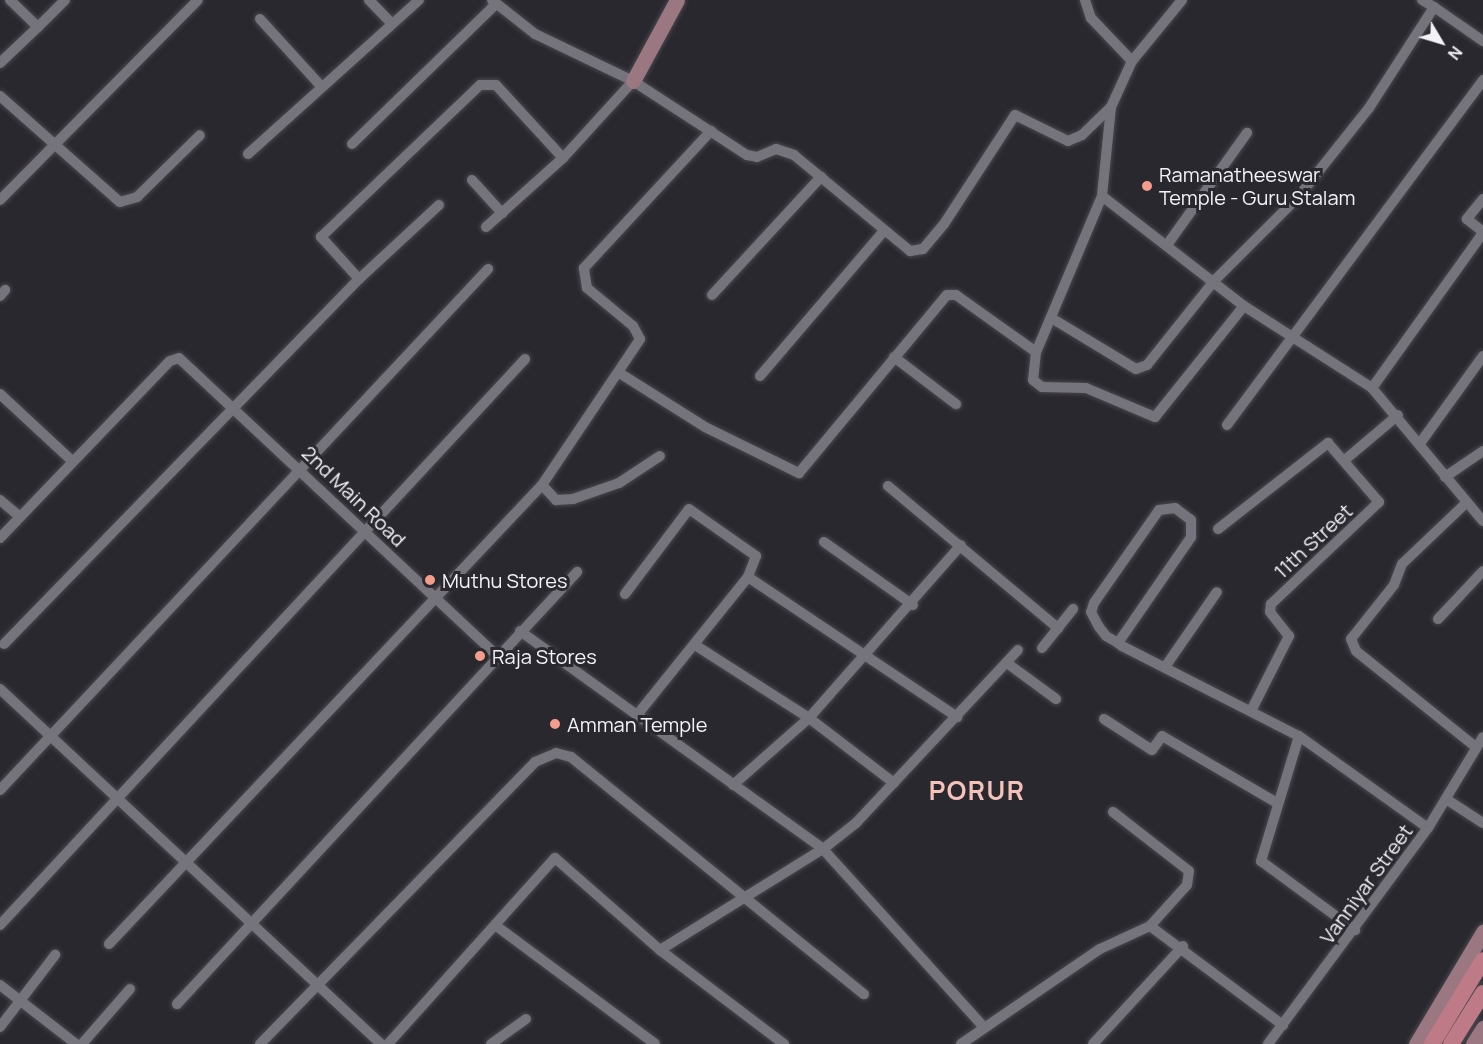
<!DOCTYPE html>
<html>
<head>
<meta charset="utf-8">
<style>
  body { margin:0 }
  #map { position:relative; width:1483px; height:1044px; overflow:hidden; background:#2a282f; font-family:Manrope,sans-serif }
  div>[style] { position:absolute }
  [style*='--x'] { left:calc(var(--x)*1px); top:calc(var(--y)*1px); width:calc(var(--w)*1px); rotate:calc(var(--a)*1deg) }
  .roads { filter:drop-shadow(0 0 2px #49474d) drop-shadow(0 0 2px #49474d) }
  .street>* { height:10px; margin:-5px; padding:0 5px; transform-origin:5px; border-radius:5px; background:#75737b }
  .secondary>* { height:15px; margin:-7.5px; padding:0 7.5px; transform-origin:7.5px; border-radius:7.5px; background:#9a7781 }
  .primary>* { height:16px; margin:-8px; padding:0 8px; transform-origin:8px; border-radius:8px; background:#be7a87 }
  .dots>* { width:16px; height:16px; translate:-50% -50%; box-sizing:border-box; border:3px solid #2a282f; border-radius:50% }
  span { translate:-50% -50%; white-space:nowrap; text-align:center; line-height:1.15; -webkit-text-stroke:6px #2a282f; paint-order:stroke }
  .poi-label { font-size:20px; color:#f3f2f7 }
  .left { translate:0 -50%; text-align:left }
  .street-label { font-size:20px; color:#f3f2f7 }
  .district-label { font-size:26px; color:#f4c2b8; font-weight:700; letter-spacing:1.5px }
  .north { position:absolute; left:1411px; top:12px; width:60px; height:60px; -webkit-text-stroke:4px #2a282f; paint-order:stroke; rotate:128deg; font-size:16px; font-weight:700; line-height:24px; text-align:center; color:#f3f2f7 }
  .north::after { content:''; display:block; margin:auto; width:21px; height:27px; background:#f3f2f7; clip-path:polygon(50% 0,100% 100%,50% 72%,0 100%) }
</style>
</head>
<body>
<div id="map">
  <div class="roads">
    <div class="street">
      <i style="--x:10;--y:0;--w:39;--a:44"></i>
      <i style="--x:38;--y:27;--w:38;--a:-45"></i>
      <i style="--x:369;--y:0;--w:33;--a:46"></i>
      <i style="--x:492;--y:0;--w:55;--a:38.3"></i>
      <i style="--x:535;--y:34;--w:109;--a:25.6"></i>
      <i style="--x:633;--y:81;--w:136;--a:33"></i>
      <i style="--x:747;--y:155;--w:10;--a:11"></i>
      <i style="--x:757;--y:157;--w:21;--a:-23"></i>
      <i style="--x:776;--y:149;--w:19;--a:18"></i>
      <i style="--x:794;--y:155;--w:151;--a:39.6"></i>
      <i style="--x:910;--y:251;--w:13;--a:-9"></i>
      <i style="--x:923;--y:249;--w:33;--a:-50"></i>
      <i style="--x:944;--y:224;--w:130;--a:-56.9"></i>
      <i style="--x:1015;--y:115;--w:59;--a:26.1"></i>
      <i style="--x:1068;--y:141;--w:15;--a:-23"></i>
      <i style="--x:1082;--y:135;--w:40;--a:-44"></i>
      <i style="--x:1085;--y:0;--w:19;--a:72"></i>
      <i style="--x:1091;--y:18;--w:59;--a:46.4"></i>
      <i style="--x:1182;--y:0;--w:79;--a:129.3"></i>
      <i style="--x:1132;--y:61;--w:51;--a:114.5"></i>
      <i style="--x:1111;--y:107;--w:89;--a:95.8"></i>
      <i style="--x:1102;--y:196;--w:169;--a:112.9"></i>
      <i style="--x:1036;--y:352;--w:28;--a:96"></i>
      <i style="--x:1033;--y:380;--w:11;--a:38"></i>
      <i style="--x:1042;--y:387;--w:44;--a:1.3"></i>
      <i style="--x:1086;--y:388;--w:75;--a:22.8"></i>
      <i style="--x:1155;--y:417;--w:142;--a:-51.3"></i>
      <i style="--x:1422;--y:0;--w:14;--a:30"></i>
      <i style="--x:260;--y:19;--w:91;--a:47.7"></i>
      <i style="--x:0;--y:63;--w:52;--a:-43.5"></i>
      <i style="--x:0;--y:96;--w:160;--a:41.5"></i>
      <i style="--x:120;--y:202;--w:18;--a:-16"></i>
      <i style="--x:137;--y:197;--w:88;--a:-44.5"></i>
      <i style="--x:352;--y:144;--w:201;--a:-44.2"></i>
      <i style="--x:248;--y:154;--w:230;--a:-42"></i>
      <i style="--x:472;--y:180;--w:45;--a:47.7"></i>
      <i style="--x:1102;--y:196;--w:180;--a:37.8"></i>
      <i style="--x:1244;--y:306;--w:152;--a:32.6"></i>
      <i style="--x:1372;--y:388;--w:173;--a:50.2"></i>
      <i style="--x:1483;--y:199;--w:26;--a:129"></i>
      <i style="--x:1467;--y:219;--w:21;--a:39"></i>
      <i style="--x:0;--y:200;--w:281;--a:-45.3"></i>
      <i style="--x:486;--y:227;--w:103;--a:-41.9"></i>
      <i style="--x:563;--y:158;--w:104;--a:-47.7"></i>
      <i style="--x:1167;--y:245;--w:138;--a:-54.5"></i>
      <i style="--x:359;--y:279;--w:57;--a:-132.1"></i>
      <i style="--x:321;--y:237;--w:220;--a:-43.7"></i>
      <i style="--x:480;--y:85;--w:16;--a:0"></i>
      <i style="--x:496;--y:85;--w:99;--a:47.5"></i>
      <i style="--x:712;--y:295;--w:161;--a:-47.3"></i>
      <i style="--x:0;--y:296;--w:8;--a:-50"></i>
      <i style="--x:1053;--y:319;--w:97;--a:31.1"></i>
      <i style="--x:1136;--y:369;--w:12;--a:-20"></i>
      <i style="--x:1147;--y:365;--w:107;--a:-51.4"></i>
      <i style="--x:1214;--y:281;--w:120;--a:-45"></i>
      <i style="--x:1299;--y:196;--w:112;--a:-51.5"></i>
      <i style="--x:1369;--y:108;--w:120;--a:-57.2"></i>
      <i style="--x:1434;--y:7;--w:60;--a:34.8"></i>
      <i style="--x:894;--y:357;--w:78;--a:37.2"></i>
      <i style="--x:621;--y:374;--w:99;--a:32.2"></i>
      <i style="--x:705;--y:427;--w:105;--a:26.1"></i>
      <i style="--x:799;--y:473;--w:231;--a:-50.3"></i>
      <i style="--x:947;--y:295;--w:9;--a:0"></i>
      <i style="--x:956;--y:295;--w:98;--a:35.5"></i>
      <i style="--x:760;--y:376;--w:189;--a:-49.5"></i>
      <i style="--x:1372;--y:388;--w:191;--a:-54.4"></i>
      <i style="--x:0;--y:394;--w:98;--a:42.9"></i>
      <i style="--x:1227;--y:425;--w:430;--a:-53.4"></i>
      <i style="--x:1421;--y:442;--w:106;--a:-54.2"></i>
      <i style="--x:1346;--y:459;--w:68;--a:-40.2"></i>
      <i style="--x:1445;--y:477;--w:46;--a:-34.4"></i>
      <i style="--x:542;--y:485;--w:21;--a:47"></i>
      <i style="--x:556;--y:500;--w:17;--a:-3"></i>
      <i style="--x:573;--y:499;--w:49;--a:-19.2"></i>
      <i style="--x:619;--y:483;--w:49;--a:-33.4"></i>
      <i style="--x:888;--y:486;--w:222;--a:39.9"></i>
      <i style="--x:0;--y:500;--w:25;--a:40"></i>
      <i style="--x:1465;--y:504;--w:87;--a:136.4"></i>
      <i style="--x:1402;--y:564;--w:22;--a:111"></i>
      <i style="--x:1394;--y:585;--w:69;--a:128.5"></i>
      <i style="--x:1351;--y:639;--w:13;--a:67"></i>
      <i style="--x:1356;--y:651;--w:154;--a:38.7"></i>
      <i style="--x:1218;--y:529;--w:140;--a:-38"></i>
      <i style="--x:1328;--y:443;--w:78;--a:49.2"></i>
      <i style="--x:1379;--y:502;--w:149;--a:136.6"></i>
      <i style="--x:1271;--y:604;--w:8;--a:97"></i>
      <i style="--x:1270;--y:612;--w:31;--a:52"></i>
      <i style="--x:1289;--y:636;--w:84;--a:116.9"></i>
      <i style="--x:0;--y:538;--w:245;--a:-46.2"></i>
      <i style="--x:170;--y:361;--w:9;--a:-18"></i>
      <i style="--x:179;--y:358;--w:437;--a:43.1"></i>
      <i style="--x:824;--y:542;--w:109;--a:35.3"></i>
      <i style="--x:748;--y:577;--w:252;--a:33.8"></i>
      <i style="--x:625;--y:594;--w:106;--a:-53"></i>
      <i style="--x:689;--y:509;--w:82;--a:35"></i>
      <i style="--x:756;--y:556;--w:22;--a:111"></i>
      <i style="--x:748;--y:577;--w:176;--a:128.8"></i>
      <i style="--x:1438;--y:619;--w:66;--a:-46.8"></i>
      <i style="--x:520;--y:631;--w:373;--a:35.7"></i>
      <i style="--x:823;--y:849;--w:240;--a:47.9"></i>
      <i style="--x:1118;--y:643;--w:129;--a:-55.4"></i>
      <i style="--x:1191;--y:537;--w:17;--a:-90"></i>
      <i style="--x:1191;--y:520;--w:20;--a:-143"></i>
      <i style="--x:1175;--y:508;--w:16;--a:173"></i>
      <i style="--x:1159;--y:510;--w:113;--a:125"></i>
      <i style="--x:1094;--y:603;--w:9;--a:108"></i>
      <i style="--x:1091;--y:612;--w:17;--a:62"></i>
      <i style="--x:1099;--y:627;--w:11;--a:52"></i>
      <i style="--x:1106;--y:636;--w:14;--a:30"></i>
      <i style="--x:1118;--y:643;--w:5;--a:37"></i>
      <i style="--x:1122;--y:646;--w:199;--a:27"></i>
      <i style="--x:1299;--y:736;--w:158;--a:35.5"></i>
      <i style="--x:4;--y:644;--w:509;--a:-45.8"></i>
      <i style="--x:359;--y:279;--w:109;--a:-42.8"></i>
      <i style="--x:695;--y:645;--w:135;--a:32.6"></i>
      <i style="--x:809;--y:718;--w:107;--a:37.4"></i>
      <i style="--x:1042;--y:648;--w:50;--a:-51.5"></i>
      <i style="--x:1007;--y:663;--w:61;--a:36.3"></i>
      <i style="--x:1165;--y:667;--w:91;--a:-55.3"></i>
      <i style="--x:0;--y:689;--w:521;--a:42.98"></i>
      <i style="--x:1104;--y:719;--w:57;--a:32.9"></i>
      <i style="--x:1152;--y:750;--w:17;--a:-54"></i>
      <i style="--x:1162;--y:736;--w:133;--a:30.2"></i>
      <i style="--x:1299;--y:736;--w:131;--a:106.9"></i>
      <i style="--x:1261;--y:861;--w:117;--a:36.3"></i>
      <i style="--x:733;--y:785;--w:101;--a:-41.4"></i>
      <i style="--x:809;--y:718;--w:230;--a:-48.7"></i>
      <i style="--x:0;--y:790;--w:714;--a:-46.87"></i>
      <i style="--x:1446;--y:799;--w:44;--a:33"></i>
      <i style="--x:1113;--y:812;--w:96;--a:37.8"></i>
      <i style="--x:1189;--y:871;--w:14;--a:98"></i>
      <i style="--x:1187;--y:885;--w:55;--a:132.1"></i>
      <i style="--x:0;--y:925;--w:772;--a:-47.15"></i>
      <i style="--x:495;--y:925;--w:199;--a:36.6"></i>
      <i style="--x:109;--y:944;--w:631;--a:-46.67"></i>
      <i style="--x:542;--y:485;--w:176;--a:-56.1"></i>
      <i style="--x:640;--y:339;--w:15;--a:-118"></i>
      <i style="--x:633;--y:326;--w:60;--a:-140.4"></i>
      <i style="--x:587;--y:288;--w:20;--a:-99"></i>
      <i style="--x:584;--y:268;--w:187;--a:-47.2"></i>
      <i style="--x:660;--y:950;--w:192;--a:-31.8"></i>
      <i style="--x:823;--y:849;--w:42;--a:-38.2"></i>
      <i style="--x:856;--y:823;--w:237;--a:-46.9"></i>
      <i style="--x:0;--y:985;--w:96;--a:37.8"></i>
      <i style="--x:177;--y:1004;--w:589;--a:-47.2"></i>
      <i style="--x:0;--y:1027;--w:91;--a:-52.6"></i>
      <i style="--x:82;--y:1044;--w:73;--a:-48.9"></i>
      <i style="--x:260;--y:1044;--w:394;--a:-45.7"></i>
      <i style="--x:535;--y:762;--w:23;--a:-23"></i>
      <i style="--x:556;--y:753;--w:16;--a:15"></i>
      <i style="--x:571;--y:757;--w:377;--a:39"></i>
      <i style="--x:388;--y:1044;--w:250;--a:-48.1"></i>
      <i style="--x:555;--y:858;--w:140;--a:41.2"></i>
      <i style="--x:660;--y:950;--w:156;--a:37.2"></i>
      <i style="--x:491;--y:1044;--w:43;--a:-35.5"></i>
      <i style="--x:961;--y:1044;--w:168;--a:-34.4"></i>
      <i style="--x:1100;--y:949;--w:55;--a:-24.7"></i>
      <i style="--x:1150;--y:926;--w:166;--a:36.7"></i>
      <i style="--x:1093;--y:1044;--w:133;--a:-47.4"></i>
      <i style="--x:1268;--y:1044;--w:269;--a:-53.5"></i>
      <i style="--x:1428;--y:828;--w:106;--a:-58.9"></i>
    </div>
    <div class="secondary">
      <i style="--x:633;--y:81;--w:92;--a:-61.5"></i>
      <i style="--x:1416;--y:1044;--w:131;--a:-59.1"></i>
      <i style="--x:1473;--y:1044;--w:19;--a:-58"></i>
    </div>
    <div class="primary">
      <i style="--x:1432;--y:1044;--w:98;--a:-58.7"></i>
      <i style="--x:1451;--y:1044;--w:60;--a:-57.9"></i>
    </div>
  </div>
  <div class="dots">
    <i style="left:1147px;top:186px;background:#f59d8d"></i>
    <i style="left:430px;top:580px;background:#f59d8d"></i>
    <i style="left:480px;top:656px;background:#f59d8d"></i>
    <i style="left:555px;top:724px;background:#f59d8d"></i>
  </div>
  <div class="poi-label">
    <span class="left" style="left:1159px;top:186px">Ramanatheeswar<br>Temple - Guru Stalam</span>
    <span class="left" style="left:442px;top:580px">Muthu Stores</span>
    <span class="left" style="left:492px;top:656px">Raja Stores</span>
    <span class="left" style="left:567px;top:724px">Amman Temple</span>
  </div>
  <div class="street-label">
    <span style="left:354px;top:496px;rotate:44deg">2nd Main Road</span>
    <span style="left:1313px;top:541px;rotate:-43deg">11th Street</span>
    <span style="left:1366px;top:884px;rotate:-54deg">Vanniyar Street</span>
  </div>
  <div class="district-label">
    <span style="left:977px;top:791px">PORUR</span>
  </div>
  <div class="north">N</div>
</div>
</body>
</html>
